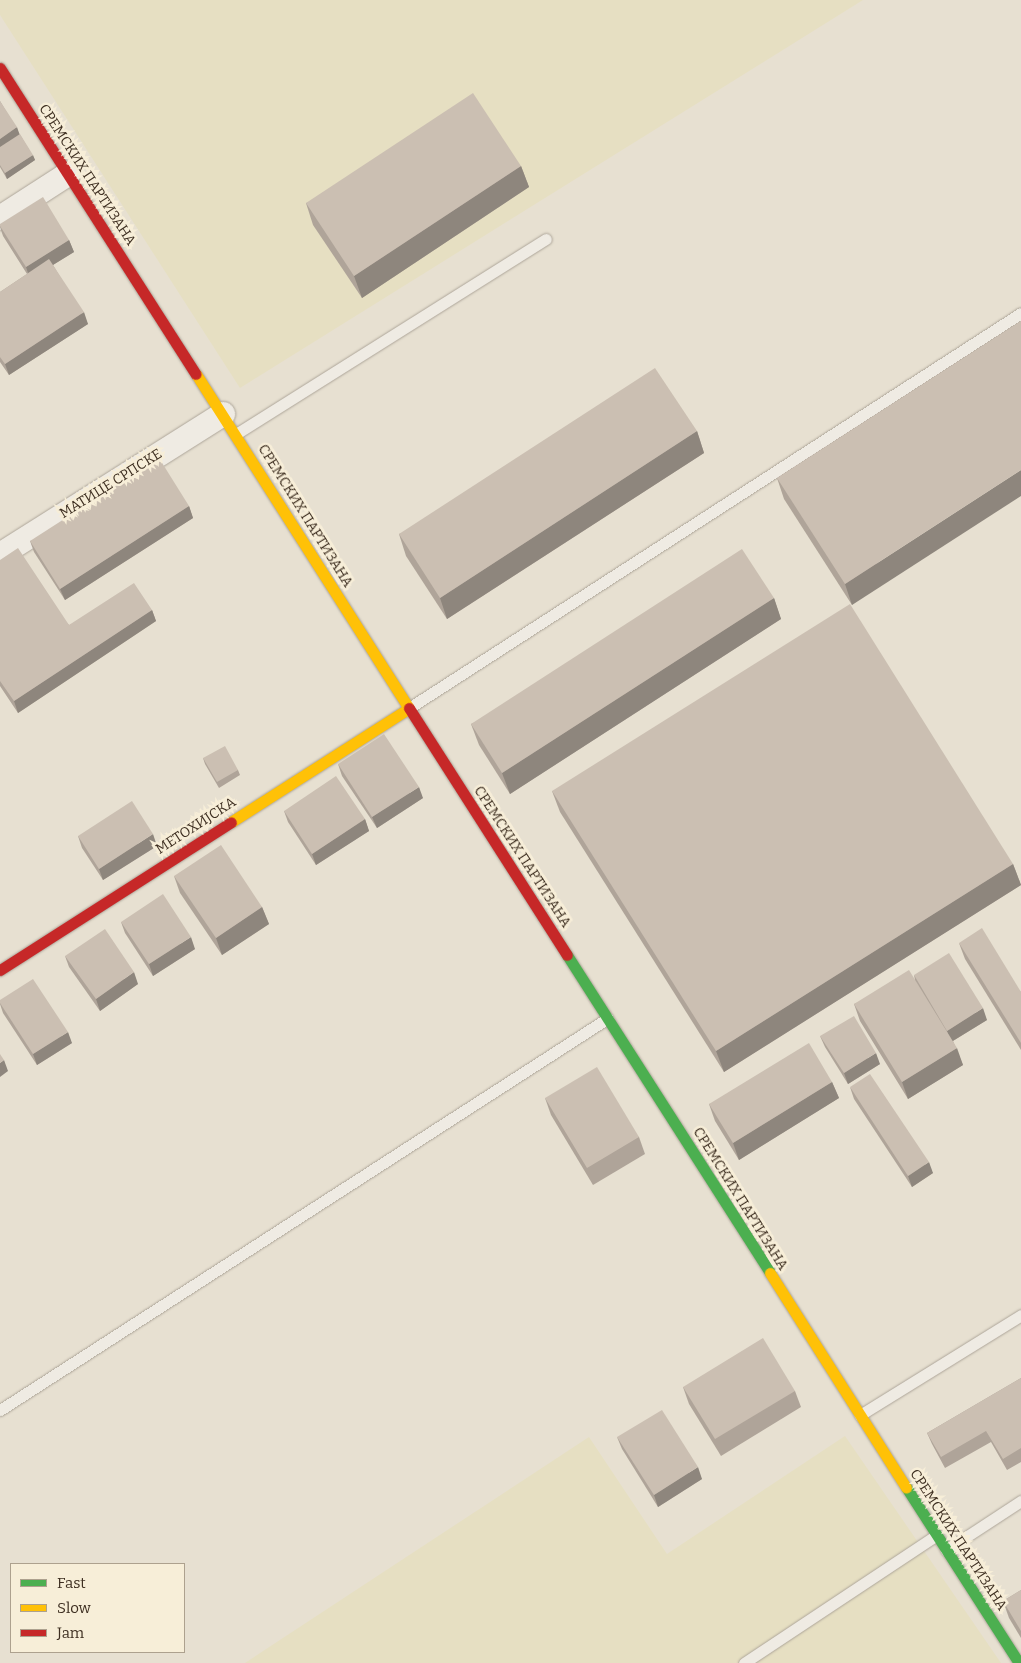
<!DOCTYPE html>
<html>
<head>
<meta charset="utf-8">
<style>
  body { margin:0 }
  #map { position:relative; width:1021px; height:1663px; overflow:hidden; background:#e7e0d1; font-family:Bitter,serif }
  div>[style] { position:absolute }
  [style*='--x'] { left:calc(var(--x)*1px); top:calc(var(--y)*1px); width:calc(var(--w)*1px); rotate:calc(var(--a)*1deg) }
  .farmland>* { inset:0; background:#e6dfc2 }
  .roads { filter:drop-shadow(0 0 1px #ada599) drop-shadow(0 0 1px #ada599) }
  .lane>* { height:11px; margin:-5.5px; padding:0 5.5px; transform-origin:5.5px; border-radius:5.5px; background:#efebe3 }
  .street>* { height:24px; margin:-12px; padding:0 12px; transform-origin:12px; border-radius:12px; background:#efebe3 }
  .fast>* { height:11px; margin:-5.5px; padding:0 5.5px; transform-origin:5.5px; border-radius:5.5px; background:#4caf50 }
  .slow>* { height:11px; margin:-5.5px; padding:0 5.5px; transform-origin:5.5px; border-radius:5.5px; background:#ffc107 }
  .jam>* { height:11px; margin:-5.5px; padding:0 5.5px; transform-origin:5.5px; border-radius:5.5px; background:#c62828 }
  .wall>* { inset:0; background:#afa499 }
  .shaded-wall>* { inset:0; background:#8e867d }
  .building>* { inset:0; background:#cbbfb2 }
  span { translate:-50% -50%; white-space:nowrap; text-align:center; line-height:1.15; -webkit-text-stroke:5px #f7eed8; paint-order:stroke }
  .street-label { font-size:14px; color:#3d2e20 }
  .legend { position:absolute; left:10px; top:1563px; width:175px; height:90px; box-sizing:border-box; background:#f7eed8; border:1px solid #ada18e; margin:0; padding:6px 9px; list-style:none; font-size:15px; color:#3d2e20 }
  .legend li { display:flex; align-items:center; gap:10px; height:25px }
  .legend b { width:25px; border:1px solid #ada18e }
</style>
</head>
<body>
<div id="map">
  <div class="farmland">
    <i style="clip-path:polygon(0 0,863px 0,240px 388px,0 15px)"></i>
    <i style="clip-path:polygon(845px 1436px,1001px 1663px,245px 1663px,589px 1437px,667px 1554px)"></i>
  </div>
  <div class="roads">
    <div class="lane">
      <i style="--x:236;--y:434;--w:366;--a:-32.2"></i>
      <i style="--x:409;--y:708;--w:728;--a:-32.84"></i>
      <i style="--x:0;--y:1410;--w:723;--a:-32.81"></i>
      <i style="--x:860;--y:1415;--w:190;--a:-31.8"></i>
      <i style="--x:946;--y:1550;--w:90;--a:-33.2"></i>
      <i style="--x:744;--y:1663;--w:232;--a:-33.6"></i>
    </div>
    <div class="street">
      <i style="--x:0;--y:218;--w:81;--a:-32.9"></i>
      <i style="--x:0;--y:555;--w:264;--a:-32.3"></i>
    </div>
    <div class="fast">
      <i style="--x:567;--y:955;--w:377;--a:57.4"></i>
      <i style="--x:906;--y:1487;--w:209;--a:57.3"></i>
    </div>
    <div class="slow">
      <i style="--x:196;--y:374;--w:396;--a:57.5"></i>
      <i style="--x:231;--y:822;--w:211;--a:-32.6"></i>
      <i style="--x:770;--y:1273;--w:254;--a:57.6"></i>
    </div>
    <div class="jam">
      <i style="--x:0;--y:68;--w:363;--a:57.4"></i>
      <i style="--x:409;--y:708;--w:293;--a:57.4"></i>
      <i style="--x:0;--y:970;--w:274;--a:-32.6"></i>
    </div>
  </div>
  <div class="wall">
    <i style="clip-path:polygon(0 101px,35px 160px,7px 179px,0 167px)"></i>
    <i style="clip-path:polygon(521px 166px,529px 187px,362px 298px,313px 225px,306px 203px)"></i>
    <i style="clip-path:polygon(0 224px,69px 240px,74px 252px,53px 265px,88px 324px,9px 375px,0 362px,0 292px,27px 274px,3px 236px,0 227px)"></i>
    <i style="clip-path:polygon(1021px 321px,852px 605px,784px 499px,777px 478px)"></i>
    <i style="clip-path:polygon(697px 431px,704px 453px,447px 619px,406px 556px,399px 534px)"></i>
    <i style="clip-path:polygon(189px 506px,193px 518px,65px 600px,34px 552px,30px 541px)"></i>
    <i style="clip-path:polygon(0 560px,69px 625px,152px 610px,156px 621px,18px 713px,0 686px)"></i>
    <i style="clip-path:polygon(774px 598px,781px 619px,510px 794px,479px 745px,471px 724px)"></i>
    <i style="clip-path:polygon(203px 758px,238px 770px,240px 775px,219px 788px,205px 764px)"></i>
    <i style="clip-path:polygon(338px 764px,423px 798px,377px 828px,342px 776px)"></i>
    <i style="clip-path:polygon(552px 791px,1013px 864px,1021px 885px,724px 1072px,560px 812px)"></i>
    <i style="clip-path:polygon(284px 811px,365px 819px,369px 831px,316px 865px,288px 822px)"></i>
    <i style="clip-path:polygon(78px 836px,157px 846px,103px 880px,82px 848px)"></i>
    <i style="clip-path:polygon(174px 876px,262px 907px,269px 924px,222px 955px,180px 893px)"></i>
    <i style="clip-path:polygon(121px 922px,195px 949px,153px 976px,125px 933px)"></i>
    <i style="clip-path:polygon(959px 943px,1021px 992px,1021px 1050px,965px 959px)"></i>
    <i style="clip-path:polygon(65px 956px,138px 984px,100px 1011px,69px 967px)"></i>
    <i style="clip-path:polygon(914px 975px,987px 1020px,953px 1041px,963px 1065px,908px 1099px,860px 1021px,854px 1004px,915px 980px)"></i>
    <i style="clip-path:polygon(0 1000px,72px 1043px,37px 1065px,3px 1013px,0 1004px)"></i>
    <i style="clip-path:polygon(820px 1036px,880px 1064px,848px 1084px,825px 1047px)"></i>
    <i style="clip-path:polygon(832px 1082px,839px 1098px,739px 1160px,715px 1121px,709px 1104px)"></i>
    <i style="clip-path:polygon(850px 1087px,933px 1173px,912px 1187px,854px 1099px)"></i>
    <i style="clip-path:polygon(545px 1098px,639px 1137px,645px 1154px,593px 1185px,551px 1115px)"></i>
    <i style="clip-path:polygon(1021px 1378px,1021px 1462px,1007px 1470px,991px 1442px,945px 1468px,932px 1444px,927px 1433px)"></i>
    <i style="clip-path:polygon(683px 1387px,795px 1391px,801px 1407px,721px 1456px,689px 1404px)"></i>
    <i style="clip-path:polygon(617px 1437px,702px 1479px,658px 1507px,622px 1449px)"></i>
    <i style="clip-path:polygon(1021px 1590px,1021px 1638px,1009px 1618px,1003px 1601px)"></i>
  </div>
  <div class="shaded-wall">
    <i style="clip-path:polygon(17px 127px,21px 139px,0 153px,0 139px)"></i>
    <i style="clip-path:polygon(33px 155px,35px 160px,7px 179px,5px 173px)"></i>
    <i style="clip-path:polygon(521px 166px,529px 187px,362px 298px,354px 276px)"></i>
    <i style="clip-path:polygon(69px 240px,74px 252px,30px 279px,26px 267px)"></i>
    <i style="clip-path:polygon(84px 312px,88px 324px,9px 375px,5px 364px)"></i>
    <i style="clip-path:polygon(697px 431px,704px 453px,447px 619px,440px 598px)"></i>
    <i style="clip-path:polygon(1021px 470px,1021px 496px,852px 605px,845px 584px)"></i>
    <i style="clip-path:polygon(189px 506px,193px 518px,65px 600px,60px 589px)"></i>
    <i style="clip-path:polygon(774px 598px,781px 619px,510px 794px,502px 773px)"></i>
    <i style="clip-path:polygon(152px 610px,156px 621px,18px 713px,14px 701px)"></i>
    <i style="clip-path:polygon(419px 787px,423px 798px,377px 828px,372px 817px)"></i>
    <i style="clip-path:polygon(365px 819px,369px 831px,316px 865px,312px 854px)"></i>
    <i style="clip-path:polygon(153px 834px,157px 846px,103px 880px,99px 869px)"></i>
    <i style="clip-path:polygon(1013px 864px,1021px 885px,724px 1072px,716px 1051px)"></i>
    <i style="clip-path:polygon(262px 907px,269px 924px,222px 955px,216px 938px)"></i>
    <i style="clip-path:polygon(191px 937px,195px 949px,153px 976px,149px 964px)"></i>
    <i style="clip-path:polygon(134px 972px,138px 984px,100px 1011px,96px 999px)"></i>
    <i style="clip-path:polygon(983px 1008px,987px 1020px,951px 1042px,947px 1031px)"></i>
    <i style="clip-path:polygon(68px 1032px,72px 1043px,37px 1065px,33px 1054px)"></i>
    <i style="clip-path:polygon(957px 1048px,963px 1065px,908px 1099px,902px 1082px)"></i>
    <i style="clip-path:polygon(876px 1053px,880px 1064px,848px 1084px,844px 1073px)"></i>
    <i style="clip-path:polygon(4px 1060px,8px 1071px,0 1077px,0 1063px)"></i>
    <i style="clip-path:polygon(832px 1082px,839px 1098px,739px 1160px,733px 1143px)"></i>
    <i style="clip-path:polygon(929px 1162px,933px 1173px,912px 1187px,908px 1176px)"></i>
    <i style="clip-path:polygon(698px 1467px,702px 1479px,658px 1507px,654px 1495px)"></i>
  </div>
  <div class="building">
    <i style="clip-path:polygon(473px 93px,521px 166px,354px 276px,306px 203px)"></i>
    <i style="clip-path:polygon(0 101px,17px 127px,0 139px)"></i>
    <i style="clip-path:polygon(20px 134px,33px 155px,5px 173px,0 165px,0 147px)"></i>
    <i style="clip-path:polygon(43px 197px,69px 240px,26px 267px,0 226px,0 224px)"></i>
    <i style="clip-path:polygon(49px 259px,84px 312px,5px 364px,0 357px,0 292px)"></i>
    <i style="clip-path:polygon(1021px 321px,1021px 470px,845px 584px,777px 478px)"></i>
    <i style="clip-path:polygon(655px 368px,697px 431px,440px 598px,399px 534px)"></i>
    <i style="clip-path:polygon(159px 458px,189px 506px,60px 589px,30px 541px)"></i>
    <i style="clip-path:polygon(18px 548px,69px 625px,134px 583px,152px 610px,14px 701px,0 681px,0 560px)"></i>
    <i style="clip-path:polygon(742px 549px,774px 598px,502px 773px,471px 724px)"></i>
    <i style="clip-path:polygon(850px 604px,1013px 864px,716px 1051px,552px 791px)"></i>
    <i style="clip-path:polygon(384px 734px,419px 787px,372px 817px,338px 764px)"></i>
    <i style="clip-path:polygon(225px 746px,238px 770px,217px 782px,203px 758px)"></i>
    <i style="clip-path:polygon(336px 776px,365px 819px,312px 854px,284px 811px)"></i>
    <i style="clip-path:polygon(132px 801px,153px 834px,99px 869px,78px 836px)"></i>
    <i style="clip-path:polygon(221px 845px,262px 907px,216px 938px,174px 876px)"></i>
    <i style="clip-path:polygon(163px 894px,191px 937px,149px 964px,121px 922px)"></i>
    <i style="clip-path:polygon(982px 928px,1021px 992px,1021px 1043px,959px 943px)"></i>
    <i style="clip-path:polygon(105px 929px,134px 972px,96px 999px,65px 956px)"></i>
    <i style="clip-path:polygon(949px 953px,983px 1008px,947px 1031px,914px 975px)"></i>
    <i style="clip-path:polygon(909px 970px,957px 1048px,902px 1082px,854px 1004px)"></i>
    <i style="clip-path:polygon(33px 979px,68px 1032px,33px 1054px,0 1003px,0 1000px)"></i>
    <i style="clip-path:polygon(854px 1016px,876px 1053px,844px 1073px,820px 1036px)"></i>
    <i style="clip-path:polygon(809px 1043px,832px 1082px,733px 1143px,709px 1104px)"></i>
    <i style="clip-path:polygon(0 1054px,4px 1060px,0 1063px)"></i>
    <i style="clip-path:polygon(597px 1067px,639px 1137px,587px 1168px,545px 1098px)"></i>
    <i style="clip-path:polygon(870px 1074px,929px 1162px,908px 1176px,850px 1087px)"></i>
    <i style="clip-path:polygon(763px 1338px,795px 1391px,715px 1439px,683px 1387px)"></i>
    <i style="clip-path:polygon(1021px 1378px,1021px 1448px,1003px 1459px,986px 1431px,941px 1457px,927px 1433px)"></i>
    <i style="clip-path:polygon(662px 1410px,698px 1467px,654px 1495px,617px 1437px)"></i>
    <i style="clip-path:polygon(1021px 1590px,1021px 1631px,1003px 1601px)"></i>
  </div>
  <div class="street-label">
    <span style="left:87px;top:175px;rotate:57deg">СРЕМСКИХ ПАРТИЗАНА</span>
    <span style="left:111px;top:484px;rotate:-32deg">МАТИЦЕ СРПСКЕ</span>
    <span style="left:305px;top:516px;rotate:58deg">СРЕМСКИХ ПАРТИЗАНА</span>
    <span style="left:196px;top:826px;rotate:-33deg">МЕТОХИЈСКА</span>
    <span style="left:522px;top:857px;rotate:57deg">СРЕМСКИХ ПАРТИЗАНА</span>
    <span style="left:740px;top:1199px;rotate:58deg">СРЕМСКИХ ПАРТИЗАНА</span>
    <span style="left:958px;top:1540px;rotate:57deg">СРЕМСКИХ ПАРТИЗАНА</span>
  </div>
  <ul class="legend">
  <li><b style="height:6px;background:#4caf50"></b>Fast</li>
  <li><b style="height:6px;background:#ffc107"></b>Slow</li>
  <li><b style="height:6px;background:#c62828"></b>Jam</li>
  </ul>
</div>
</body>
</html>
